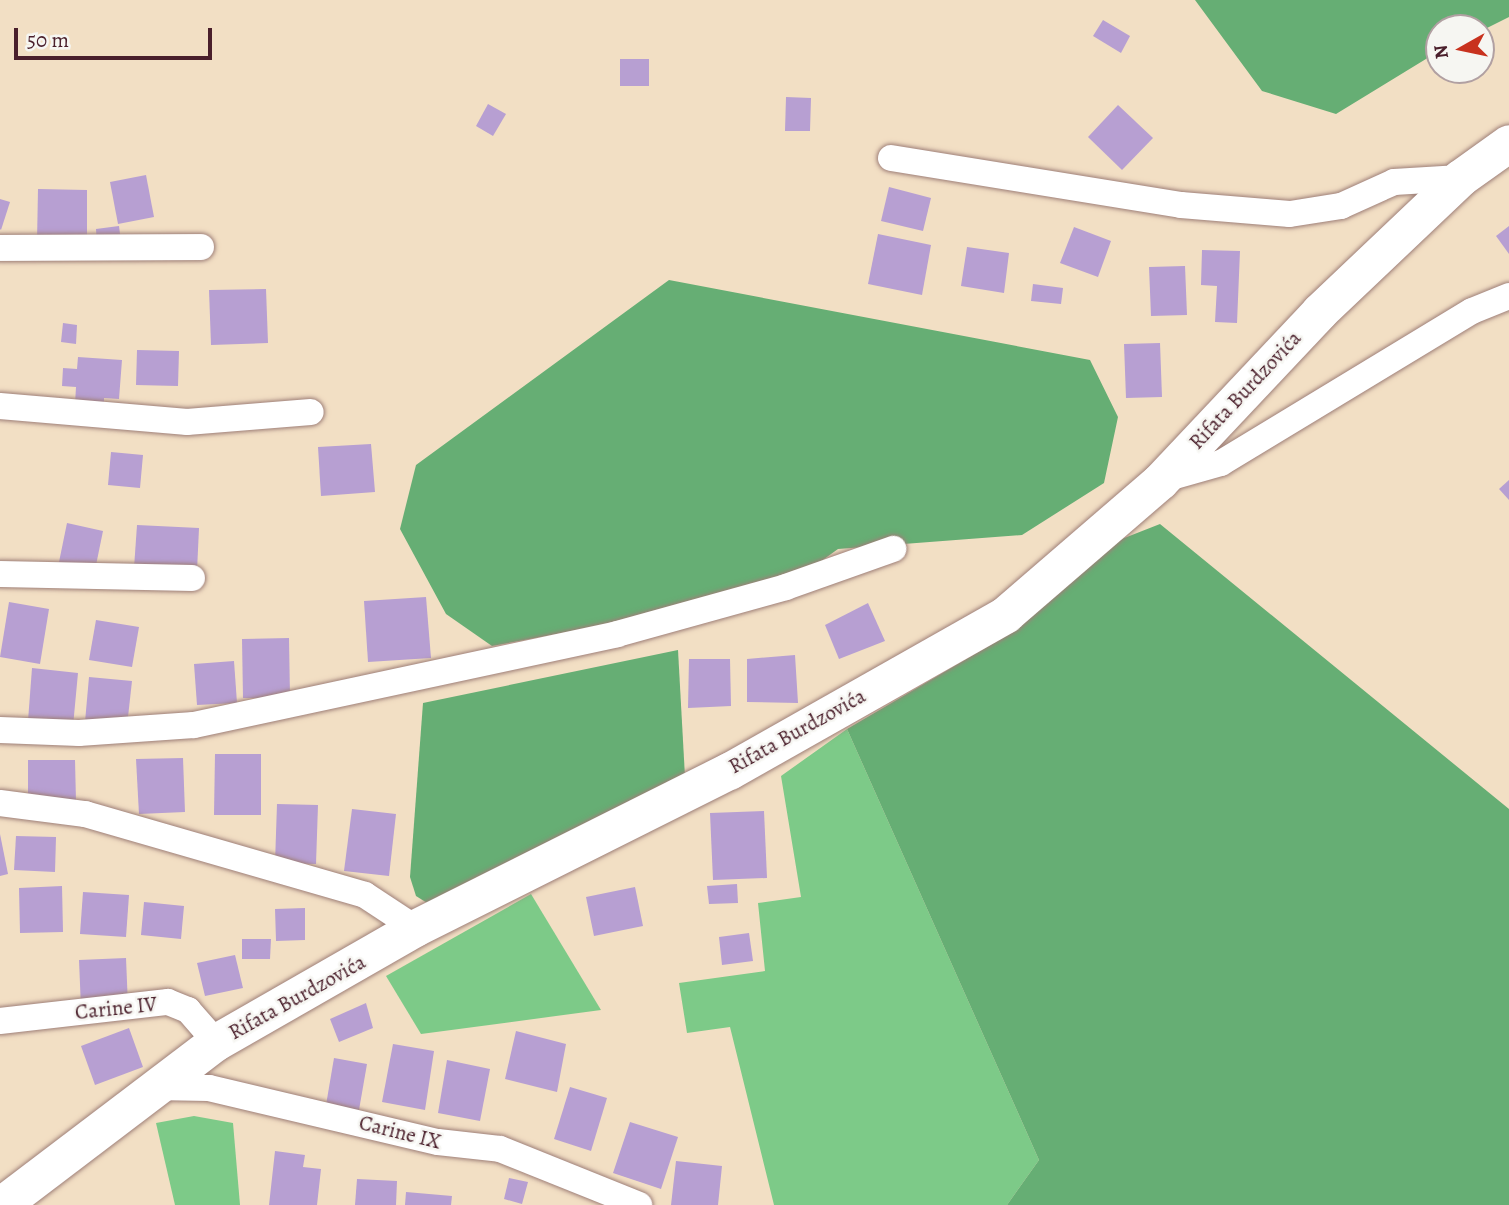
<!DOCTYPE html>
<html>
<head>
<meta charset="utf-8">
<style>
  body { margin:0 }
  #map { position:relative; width:1509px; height:1205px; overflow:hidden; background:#f2dfc4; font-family:Alegreya,serif }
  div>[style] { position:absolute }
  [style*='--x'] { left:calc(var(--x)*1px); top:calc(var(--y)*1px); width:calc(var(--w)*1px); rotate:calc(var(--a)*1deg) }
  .green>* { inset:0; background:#7dca88 }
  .forest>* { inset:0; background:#66ae74 }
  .building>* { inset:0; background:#b79fd2 }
  .roads { filter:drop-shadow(0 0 2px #9e7f78) drop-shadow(0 0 2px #9e7f78) }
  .street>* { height:26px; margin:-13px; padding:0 13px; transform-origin:13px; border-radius:13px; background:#fff }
  .secondary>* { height:37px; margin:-18.5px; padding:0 18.5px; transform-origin:18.5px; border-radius:18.5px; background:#fff }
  span { translate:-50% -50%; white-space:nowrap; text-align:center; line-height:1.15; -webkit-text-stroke:5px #f6f6f2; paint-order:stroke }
  .street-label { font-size:21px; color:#4a1f2b }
  .north { position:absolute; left:1425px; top:14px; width:70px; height:70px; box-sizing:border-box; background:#f6f6f2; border:2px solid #b1a0a2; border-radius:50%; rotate:261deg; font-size:19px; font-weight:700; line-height:28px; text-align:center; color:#4a1f2b }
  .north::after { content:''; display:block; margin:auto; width:24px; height:32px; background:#c8321e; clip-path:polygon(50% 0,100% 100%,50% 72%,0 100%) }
  .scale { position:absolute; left:14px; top:28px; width:198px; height:32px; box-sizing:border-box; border:4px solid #4a1f2b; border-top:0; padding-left:9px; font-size:21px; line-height:24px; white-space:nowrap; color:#4a1f2b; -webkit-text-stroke:5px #f6f6f2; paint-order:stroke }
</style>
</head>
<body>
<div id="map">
  <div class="green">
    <i style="clip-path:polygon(847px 729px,1039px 1160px,1007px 1205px,774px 1205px,730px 1027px,687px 1033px,679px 983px,765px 971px,758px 903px,801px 897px,781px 776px)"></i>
    <i style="clip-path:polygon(531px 894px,601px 1010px,421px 1034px,386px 976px)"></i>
    <i style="clip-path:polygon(194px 1116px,233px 1123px,240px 1205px,175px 1205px,156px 1123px)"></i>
  </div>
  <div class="forest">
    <i style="clip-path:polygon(1195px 0,1509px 0,1509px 17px,1481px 31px,1439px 28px,1439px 51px,1336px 114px,1262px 91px)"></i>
    <i style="clip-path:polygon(669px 280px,1090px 360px,1118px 417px,1104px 483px,1022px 535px,838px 549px,777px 593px,492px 646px,446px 614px,400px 529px,416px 465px)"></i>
    <i style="clip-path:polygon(1160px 524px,1509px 809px,1509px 1205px,1007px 1205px,1039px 1160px,847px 729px,1016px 630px,1109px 544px)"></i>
    <i style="clip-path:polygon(678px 650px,685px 777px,432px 906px,416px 896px,410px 877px,423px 703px)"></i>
  </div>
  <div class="building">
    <i style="clip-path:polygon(1103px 20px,1130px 36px,1121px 53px,1093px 36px)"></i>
    <i style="clip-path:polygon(620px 59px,649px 59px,649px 86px,620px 86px)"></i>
    <i style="clip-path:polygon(786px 97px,811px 98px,810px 131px,785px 131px)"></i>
    <i style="clip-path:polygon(488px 104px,506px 114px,493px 136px,476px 126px)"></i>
    <i style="clip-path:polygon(1118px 105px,1153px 138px,1122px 170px,1088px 137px)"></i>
    <i style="clip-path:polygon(146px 175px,154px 217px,118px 224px,110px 182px)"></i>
    <i style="clip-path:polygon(889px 187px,931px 198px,923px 231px,881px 221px)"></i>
    <i style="clip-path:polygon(38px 189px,87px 190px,87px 243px,37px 242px)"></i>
    <i style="clip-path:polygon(0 199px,10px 202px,1px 230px,0 229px)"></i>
    <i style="clip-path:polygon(119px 226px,121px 242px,97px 245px,96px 229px)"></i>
    <i style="clip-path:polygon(1509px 226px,1509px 254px,1496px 236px)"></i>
    <i style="clip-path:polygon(1074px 227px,1111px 241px,1098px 277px,1060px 263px)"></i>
    <i style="clip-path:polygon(878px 234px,931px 245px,922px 295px,868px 284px)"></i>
    <i style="clip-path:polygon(967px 247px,1009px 253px,1004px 293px,961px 286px)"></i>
    <i style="clip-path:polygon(1202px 250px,1240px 251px,1237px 323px,1215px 322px,1217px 286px,1201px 285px)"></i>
    <i style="clip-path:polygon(1185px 266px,1187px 315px,1151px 316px,1149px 267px)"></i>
    <i style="clip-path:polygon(1033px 284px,1063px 288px,1061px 304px,1031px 301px)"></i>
    <i style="clip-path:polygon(266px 289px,268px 343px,211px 345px,209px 290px)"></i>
    <i style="clip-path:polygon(63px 323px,77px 325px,76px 344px,61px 342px)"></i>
    <i style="clip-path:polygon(1160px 343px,1162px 397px,1126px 398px,1124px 344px)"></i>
    <i style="clip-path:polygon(137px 350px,179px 351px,178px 386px,136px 385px)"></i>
    <i style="clip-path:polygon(78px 357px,122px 360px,119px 399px,104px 398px,104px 406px,75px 404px,76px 387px,62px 386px,63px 368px,77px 369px)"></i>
    <i style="clip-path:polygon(371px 444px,375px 492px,321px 496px,318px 447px)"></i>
    <i style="clip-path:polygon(111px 452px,143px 455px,140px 488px,108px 485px)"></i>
    <i style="clip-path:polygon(1509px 480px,1509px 500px,1499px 489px)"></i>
    <i style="clip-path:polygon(67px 523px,103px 531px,95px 570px,59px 562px)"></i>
    <i style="clip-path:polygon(137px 525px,199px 528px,197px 571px,134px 568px)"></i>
    <i style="clip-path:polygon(426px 597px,431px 658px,368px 662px,364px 601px)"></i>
    <i style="clip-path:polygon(9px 602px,49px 609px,40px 664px,0 657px)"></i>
    <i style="clip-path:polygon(868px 603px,885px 641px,839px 659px,825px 625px)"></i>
    <i style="clip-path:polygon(96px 620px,139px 627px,132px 667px,89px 660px)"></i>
    <i style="clip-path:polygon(289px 638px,290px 698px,243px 698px,242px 639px)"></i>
    <i style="clip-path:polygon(795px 655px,798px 703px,747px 702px,747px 659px)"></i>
    <i style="clip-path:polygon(689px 659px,730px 659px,731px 706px,688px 708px)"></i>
    <i style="clip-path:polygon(234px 661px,237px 703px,197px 705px,194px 664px)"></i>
    <i style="clip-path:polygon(32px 668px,78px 673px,73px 726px,28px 721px)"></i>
    <i style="clip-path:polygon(89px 677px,132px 681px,127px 726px,85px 722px)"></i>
    <i style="clip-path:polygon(215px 754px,261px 754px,261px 815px,214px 815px)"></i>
    <i style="clip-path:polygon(183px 758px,185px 812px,139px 814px,136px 759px)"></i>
    <i style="clip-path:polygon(28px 760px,75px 760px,76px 802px,28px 802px)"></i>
    <i style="clip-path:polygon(277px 804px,318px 805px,316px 864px,275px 863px)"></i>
    <i style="clip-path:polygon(352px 809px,396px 814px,389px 876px,344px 871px)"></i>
    <i style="clip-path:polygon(764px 811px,767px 878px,713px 880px,710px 813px)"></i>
    <i style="clip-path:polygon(0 834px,8px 874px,0 876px)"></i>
    <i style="clip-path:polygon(16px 836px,56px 837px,55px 872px,14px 870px)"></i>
    <i style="clip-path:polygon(737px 884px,738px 903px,709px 904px,707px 886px)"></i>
    <i style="clip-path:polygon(62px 886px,63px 932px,20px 933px,19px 888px)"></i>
    <i style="clip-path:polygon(635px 887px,643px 926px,594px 936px,586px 897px)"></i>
    <i style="clip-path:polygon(83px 892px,129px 895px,126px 937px,80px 934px)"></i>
    <i style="clip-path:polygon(144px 902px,184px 906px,181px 939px,141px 935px)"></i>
    <i style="clip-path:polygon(305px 908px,305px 940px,276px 941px,275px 909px)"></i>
    <i style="clip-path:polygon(749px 933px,753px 961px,722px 965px,719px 937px)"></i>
    <i style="clip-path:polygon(242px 939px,271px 939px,270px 959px,242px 959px)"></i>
    <i style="clip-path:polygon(235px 955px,243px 988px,205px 996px,197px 963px)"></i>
    <i style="clip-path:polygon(126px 958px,128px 1006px,81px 1008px,79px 960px)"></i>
    <i style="clip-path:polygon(366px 1003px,373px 1028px,339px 1042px,330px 1019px)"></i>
    <i style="clip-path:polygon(129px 1028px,143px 1067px,95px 1085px,81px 1046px)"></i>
    <i style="clip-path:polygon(516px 1031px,566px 1044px,557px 1092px,505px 1079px)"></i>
    <i style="clip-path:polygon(393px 1044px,434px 1051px,425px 1110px,382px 1102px)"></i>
    <i style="clip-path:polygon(334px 1058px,367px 1064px,359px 1110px,326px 1105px)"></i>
    <i style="clip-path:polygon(447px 1060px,490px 1069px,480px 1121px,438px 1113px)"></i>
    <i style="clip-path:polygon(570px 1087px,607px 1098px,591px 1151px,554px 1139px)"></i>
    <i style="clip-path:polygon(630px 1122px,678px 1137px,661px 1189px,613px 1173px)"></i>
    <i style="clip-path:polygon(275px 1151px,305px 1155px,303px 1167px,321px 1169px,317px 1205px,269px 1205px)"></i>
    <i style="clip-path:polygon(676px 1161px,722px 1166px,718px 1205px,671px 1205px)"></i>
    <i style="clip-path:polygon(509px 1178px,528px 1182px,522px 1204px,504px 1199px)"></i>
    <i style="clip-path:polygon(357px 1179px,397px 1181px,396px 1205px,355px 1205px)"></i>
    <i style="clip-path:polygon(406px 1192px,452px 1196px,451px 1205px,405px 1205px)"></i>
  </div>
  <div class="roads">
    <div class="street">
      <i style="--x:891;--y:158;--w:294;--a:9.2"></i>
      <i style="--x:1181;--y:205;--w:109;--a:4.7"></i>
      <i style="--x:1290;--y:214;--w:52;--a:-8.9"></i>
      <i style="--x:1341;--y:206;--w:58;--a:-24.4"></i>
      <i style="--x:1394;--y:182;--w:66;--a:-3.5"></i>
      <i style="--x:0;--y:248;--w:201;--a:-0.3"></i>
      <i style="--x:0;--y:406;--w:188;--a:4.9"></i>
      <i style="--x:187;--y:422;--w:124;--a:-4.6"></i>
      <i style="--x:1161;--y:480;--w:62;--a:-15.8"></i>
      <i style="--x:1221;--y:463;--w:293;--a:-31.2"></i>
      <i style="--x:1472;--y:311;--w:40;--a:-22"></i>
      <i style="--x:0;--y:574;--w:192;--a:1.2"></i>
      <i style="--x:0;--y:730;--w:79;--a:2.2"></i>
      <i style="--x:79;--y:733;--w:115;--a:-4"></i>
      <i style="--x:194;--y:725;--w:433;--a:-12.1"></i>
      <i style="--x:617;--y:634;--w:175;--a:-15.5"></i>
      <i style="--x:786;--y:587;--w:114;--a:-19.6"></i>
      <i style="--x:0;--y:803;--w:86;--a:7.4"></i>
      <i style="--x:85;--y:814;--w:291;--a:16.1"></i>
      <i style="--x:365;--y:895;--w:60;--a:33.4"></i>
      <i style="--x:0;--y:1021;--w:169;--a:-6.5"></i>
      <i style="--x:168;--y:1002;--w:22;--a:22"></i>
      <i style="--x:188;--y:1010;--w:43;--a:48.8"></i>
      <i style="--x:153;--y:1087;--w:56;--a:1"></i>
      <i style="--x:209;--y:1088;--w:235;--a:13.3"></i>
      <i style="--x:438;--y:1142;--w:62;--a:6.4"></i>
      <i style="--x:500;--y:1149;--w:150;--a:21.9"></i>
    </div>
    <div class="secondary">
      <i style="--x:1;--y:1205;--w:270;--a:-37.2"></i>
      <i style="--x:216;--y:1042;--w:229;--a:-29.8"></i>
      <i style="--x:415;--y:928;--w:351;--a:-26.6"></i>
      <i style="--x:729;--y:771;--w:318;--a:-29.5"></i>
      <i style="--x:1006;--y:614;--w:203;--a:-40.8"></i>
      <i style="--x:1160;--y:481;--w:232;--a:-46.7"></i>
      <i style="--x:1319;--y:312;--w:195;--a:-43.5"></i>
      <i style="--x:1460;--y:178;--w:60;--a:-35.5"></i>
    </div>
  </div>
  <div class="street-label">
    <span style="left:1245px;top:390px;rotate:-47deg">Rifata Burdzovića</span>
    <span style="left:797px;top:731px;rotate:-29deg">Rifata Burdzovića</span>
    <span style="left:297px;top:997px;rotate:-29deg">Rifata Burdzovića</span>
    <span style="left:116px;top:1008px;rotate:-6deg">Carine IV</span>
    <span style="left:400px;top:1132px;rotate:14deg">Carine IX</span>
  </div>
  <div class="north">N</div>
  <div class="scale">50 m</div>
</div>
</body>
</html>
